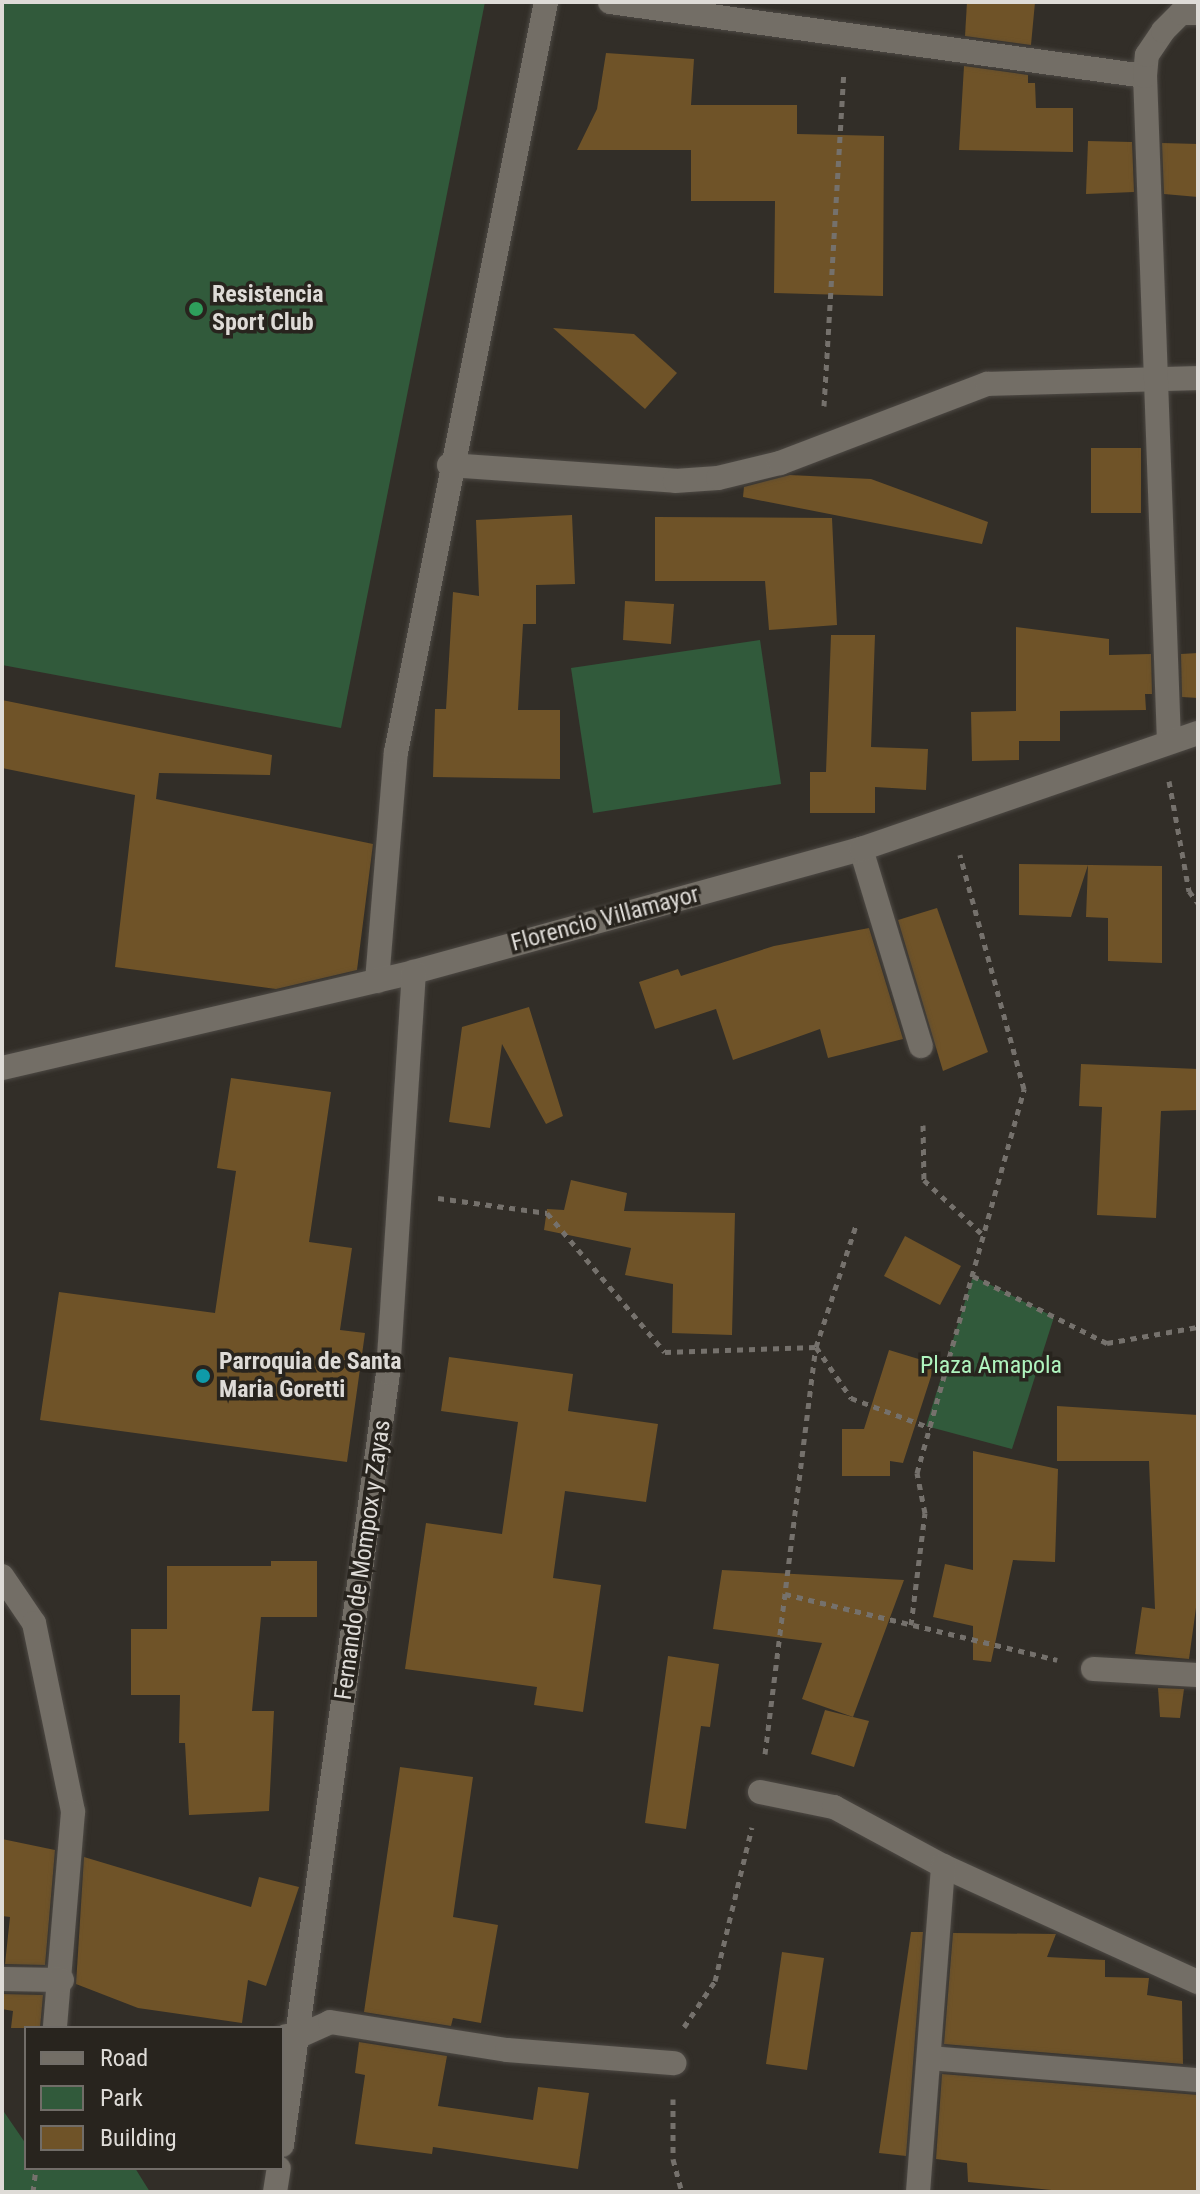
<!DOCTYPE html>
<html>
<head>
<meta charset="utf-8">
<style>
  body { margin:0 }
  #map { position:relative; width:1200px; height:2194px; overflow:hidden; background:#322e28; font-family:"Roboto Condensed",sans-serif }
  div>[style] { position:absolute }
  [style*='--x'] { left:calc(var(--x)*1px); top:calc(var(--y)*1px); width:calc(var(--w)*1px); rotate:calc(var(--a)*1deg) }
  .green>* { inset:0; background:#315a3b }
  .building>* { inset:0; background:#6f5328 }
  .path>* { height:5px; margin-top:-2.5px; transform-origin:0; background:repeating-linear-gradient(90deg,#75716c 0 6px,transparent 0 12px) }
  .roads { filter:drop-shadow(0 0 2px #4d4944) drop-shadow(0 0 2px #4d4944) }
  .minor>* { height:24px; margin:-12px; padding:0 12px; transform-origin:12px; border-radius:12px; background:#736e66 }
  .dots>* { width:22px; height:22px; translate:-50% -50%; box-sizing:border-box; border:4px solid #28241e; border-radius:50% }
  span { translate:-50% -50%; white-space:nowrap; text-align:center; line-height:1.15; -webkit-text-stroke:7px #28241e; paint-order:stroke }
  .poi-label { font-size:24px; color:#dedbd7; font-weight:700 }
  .left { translate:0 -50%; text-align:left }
  .street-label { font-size:24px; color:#dedbd7 }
  .park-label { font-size:24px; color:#aff4be }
  .frame { position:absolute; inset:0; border:4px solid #dedbd7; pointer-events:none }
  .legend { position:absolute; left:24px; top:2026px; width:260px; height:144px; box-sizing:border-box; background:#28241e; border:2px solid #716d68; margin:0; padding:10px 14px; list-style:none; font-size:24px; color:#dedbd7 }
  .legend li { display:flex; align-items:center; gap:16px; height:40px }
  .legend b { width:40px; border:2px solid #716d68 }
</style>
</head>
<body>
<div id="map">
  <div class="green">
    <i style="clip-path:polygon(2px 2px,485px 2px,341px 728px,2px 665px)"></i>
    <i style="clip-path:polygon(760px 640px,781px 784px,593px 813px,571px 668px)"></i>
    <i style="clip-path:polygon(973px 1276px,1054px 1317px,1012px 1449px,926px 1426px)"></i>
    <i style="clip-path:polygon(2px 2109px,26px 2144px,26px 2168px,135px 2168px,150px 2192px,2px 2192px)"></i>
  </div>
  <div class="building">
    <i style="clip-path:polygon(967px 2px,1035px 2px,1031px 45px,965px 36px)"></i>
    <i style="clip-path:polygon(606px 53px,694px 59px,691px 105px,797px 105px,797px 134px,884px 136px,883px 296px,774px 293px,775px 201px,691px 201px,691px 150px,577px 150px,597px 109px)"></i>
    <i style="clip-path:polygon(964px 66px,1028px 75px,1028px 83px,1035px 83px,1036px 108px,1073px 108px,1073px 152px,959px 150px)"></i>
    <i style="clip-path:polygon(1088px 141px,1132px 142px,1134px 192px,1086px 194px)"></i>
    <i style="clip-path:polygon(1162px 143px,1198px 144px,1198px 197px,1164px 194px)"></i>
    <i style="clip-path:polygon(553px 328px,634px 334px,677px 373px,645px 409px)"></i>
    <i style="clip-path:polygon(1091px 448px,1141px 448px,1141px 513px,1091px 513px)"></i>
    <i style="clip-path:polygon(790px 475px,871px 479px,988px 522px,982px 544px,743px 497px,744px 487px)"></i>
    <i style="clip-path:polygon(572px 515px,575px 584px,536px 585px,536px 624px,523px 624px,518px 710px,560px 710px,560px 779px,433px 777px,435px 709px,446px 709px,453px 592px,479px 596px,476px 520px)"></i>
    <i style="clip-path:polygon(655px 517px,832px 518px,837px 625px,769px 630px,765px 581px,655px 581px)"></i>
    <i style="clip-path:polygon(625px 601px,674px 604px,671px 644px,623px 640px)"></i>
    <i style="clip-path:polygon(1016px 627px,1109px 639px,1109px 655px,1151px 654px,1152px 694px,1145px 694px,1146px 710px,1060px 711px,1060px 741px,1019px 741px,1019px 760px,972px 761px,971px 712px,1016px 711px)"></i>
    <i style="clip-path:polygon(831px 635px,875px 635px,871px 747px,928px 749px,926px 790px,875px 787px,875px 813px,810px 813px,810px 772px,826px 772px)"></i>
    <i style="clip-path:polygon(1198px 653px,1198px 698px,1182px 697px,1181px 654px)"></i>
    <i style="clip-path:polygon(2px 700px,272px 755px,270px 775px,159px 773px,156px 799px,373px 844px,357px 970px,276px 989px,115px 967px,135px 795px,2px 768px)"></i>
    <i style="clip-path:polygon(1019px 864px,1162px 866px,1162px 963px,1108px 961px,1108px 918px,1086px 917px,1088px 865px,1071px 917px,1019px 915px)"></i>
    <i style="clip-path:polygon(937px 908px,988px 1052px,943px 1071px,898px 920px)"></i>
    <i style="clip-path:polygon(869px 928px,903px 1039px,828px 1058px,820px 1029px,733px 1060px,716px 1009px,655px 1029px,639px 982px,678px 969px,681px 976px,774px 946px)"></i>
    <i style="clip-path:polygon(529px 1007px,563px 1116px,546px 1124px,502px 1044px,490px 1128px,449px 1122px,462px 1027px)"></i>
    <i style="clip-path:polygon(1081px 1064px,1198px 1069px,1198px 1110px,1161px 1111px,1156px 1218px,1097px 1215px,1102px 1107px,1079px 1106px)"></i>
    <i style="clip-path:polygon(231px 1078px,331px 1092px,309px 1242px,352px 1248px,340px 1330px,365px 1333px,347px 1462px,40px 1420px,59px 1292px,215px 1313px,236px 1171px,217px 1168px)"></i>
    <i style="clip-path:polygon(571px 1180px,627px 1193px,624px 1211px,735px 1213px,732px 1335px,672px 1333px,673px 1284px,625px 1275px,631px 1248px,544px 1230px,547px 1209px,564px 1210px)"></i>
    <i style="clip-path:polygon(905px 1236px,961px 1266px,940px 1305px,884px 1276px)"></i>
    <i style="clip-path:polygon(889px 1350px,935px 1364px,903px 1463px,890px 1461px,890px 1476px,842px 1476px,842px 1429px,864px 1429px)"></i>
    <i style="clip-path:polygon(449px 1357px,573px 1374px,568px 1411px,658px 1424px,646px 1502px,565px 1491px,553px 1578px,601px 1585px,583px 1712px,534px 1705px,537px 1687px,405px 1669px,426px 1523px,502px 1534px,518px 1422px,441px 1411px)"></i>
    <i style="clip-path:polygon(1057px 1406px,1198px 1415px,1198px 1593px,1189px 1659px,1135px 1654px,1142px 1607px,1155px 1609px,1149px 1461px,1057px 1461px)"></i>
    <i style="clip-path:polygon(973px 1451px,1058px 1469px,1055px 1562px,1013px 1560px,991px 1662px,973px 1660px,973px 1626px,933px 1617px,945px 1564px,973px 1570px)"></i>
    <i style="clip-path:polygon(271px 1561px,317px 1561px,317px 1617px,261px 1617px,252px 1711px,274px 1711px,269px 1811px,189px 1815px,185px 1743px,179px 1743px,180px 1695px,131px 1695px,131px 1629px,167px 1629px,167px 1566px,271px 1566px)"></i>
    <i style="clip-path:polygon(722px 1570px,904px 1580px,853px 1717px,802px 1699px,822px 1643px,713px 1629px)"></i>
    <i style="clip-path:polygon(668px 1656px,719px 1664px,710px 1727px,701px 1726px,686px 1829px,645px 1823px)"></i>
    <i style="clip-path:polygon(1158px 1688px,1184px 1689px,1180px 1718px,1160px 1717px)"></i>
    <i style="clip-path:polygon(825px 1710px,869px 1721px,854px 1767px,811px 1754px)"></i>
    <i style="clip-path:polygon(400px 1767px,473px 1777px,453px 1917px,498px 1925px,481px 2023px,453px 2018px,451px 2026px,364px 2012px)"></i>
    <i style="clip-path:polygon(2px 1839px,55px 1850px,45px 1965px,5px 1964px,10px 1917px,2px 1916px)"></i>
    <i style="clip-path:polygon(84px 1857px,251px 1907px,259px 1877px,299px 1887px,266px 1986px,248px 1980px,242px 2023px,138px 2008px,76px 1984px)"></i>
    <i style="clip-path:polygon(911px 1932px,923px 1932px,906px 2156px,879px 2153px)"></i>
    <i style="clip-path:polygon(953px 1933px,1056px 1934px,1047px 1957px,1105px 1960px,1105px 1977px,1149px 1978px,1147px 1995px,1182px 2001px,1183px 2064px,944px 2044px)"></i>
    <i style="clip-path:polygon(782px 1952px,824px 1958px,807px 2070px,766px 2064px)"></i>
    <i style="clip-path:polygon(2px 1994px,43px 1995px,40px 2028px,11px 2028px,13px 2011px,2px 2009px)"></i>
    <i style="clip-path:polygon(359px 2042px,447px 2056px,438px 2106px,533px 2120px,538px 2087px,589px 2093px,578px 2169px,433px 2147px,432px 2154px,355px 2144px,365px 2075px,355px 2073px)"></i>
    <i style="clip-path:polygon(942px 2074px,1198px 2095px,1198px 2192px,1072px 2192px,968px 2182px,967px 2163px,936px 2159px)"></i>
  </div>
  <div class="path">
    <i style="--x:824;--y:406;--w:334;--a:-86.6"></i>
    <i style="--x:1169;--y:781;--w:112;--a:79.7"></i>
    <i style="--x:1189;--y:891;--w:15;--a:53"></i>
    <i style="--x:923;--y:1125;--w:55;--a:89"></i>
    <i style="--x:924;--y:1180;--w:82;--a:43"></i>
    <i style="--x:438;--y:1198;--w:110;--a:7.8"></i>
    <i style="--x:547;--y:1213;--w:182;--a:49.7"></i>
    <i style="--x:665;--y:1352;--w:151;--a:-1.9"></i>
    <i style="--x:816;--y:1347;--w:62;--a:55.5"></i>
    <i style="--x:851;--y:1398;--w:85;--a:20.6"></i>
    <i style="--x:973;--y:1276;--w:150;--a:26.6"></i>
    <i style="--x:1107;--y:1343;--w:92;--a:-10"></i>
    <i style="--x:785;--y:1594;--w:280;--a:13.6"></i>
    <i style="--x:911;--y:1625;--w:113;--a:-82.9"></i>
    <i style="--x:925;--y:1513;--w:41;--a:-101.3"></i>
    <i style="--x:917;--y:1473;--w:399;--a:-74.4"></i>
    <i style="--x:1024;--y:1089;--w:243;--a:-105.3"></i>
    <i style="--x:765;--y:1754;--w:410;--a:-82.9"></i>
    <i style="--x:816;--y:1347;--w:128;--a:-71.8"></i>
    <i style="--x:684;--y:2027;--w:55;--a:-56"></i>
    <i style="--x:715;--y:1981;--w:158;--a:-76.5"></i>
    <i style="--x:673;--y:2099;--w:60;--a:90"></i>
    <i style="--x:673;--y:2159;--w:34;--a:75"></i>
    <i style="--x:33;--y:2192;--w:24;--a:-83"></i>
  </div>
  <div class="roads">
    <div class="minor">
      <i style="--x:610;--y:2;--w:540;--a:7.88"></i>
      <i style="--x:449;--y:465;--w:227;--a:4"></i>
      <i style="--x:675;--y:481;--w:43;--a:-4"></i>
      <i style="--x:718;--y:478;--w:64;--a:-13.6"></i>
      <i style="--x:780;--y:463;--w:222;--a:-20.9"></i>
      <i style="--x:987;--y:384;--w:211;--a:-1.6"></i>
      <i style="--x:1169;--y:742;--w:666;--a:-92.06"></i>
      <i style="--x:1145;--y:76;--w:21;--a:-85"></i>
      <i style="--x:1147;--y:55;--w:29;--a:-56"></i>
      <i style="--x:1163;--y:31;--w:25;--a:-45"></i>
      <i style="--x:1181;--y:13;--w:17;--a:0"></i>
      <i style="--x:861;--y:849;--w:206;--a:73.1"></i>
      <i style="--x:377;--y:981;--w:230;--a:-85.3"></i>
      <i style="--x:396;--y:752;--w:765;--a:-78.69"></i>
      <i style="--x:2;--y:1068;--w:423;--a:-13.1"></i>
      <i style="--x:414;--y:972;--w:464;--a:-15.4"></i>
      <i style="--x:861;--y:849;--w:356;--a:-19"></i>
      <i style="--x:2;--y:1576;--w:57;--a:55.8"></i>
      <i style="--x:34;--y:1623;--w:193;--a:78.3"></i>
      <i style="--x:73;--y:1812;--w:217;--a:94.8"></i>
      <i style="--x:1093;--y:1669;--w:105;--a:3.3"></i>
      <i style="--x:760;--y:1792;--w:76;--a:11.5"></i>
      <i style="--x:834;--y:1807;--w:124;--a:28.4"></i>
      <i style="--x:943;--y:1866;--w:280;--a:24.5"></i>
      <i style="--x:2;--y:1979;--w:60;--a:1"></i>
      <i style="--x:286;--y:2036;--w:11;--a:5"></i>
      <i style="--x:297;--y:2037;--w:36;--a:-24"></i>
      <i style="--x:330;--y:2022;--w:179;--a:9"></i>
      <i style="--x:507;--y:2050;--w:168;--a:4.5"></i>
      <i style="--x:929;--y:2058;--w:270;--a:4.7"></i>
      <i style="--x:282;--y:2145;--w:779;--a:-82.18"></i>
      <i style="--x:388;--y:1373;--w:402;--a:-86.3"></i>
      <i style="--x:275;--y:2192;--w:24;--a:-81"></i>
      <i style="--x:918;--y:2192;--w:327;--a:-85.6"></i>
    </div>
  </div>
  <div class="dots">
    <i style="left:196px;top:309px;background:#2e9e5b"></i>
    <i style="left:203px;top:1376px;background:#0f9aa8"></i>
  </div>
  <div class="poi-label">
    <span class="left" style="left:212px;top:309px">Resistencia<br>Sport Club</span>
    <span class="left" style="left:219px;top:1376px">Parroquia de Santa<br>Maria Goretti</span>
  </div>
  <div class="street-label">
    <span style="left:605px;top:919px;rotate:-15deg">Florencio Villamayor</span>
    <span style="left:363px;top:1560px;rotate:-82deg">Fernando de Mompox y Zayas</span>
  </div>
  <div class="park-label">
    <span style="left:991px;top:1366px">Plaza Amapola</span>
  </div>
  <div class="frame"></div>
  <ul class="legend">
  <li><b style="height:10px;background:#736e66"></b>Road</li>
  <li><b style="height:22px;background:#315a3b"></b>Park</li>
  <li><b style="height:22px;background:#6f5328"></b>Building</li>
  </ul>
</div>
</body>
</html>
